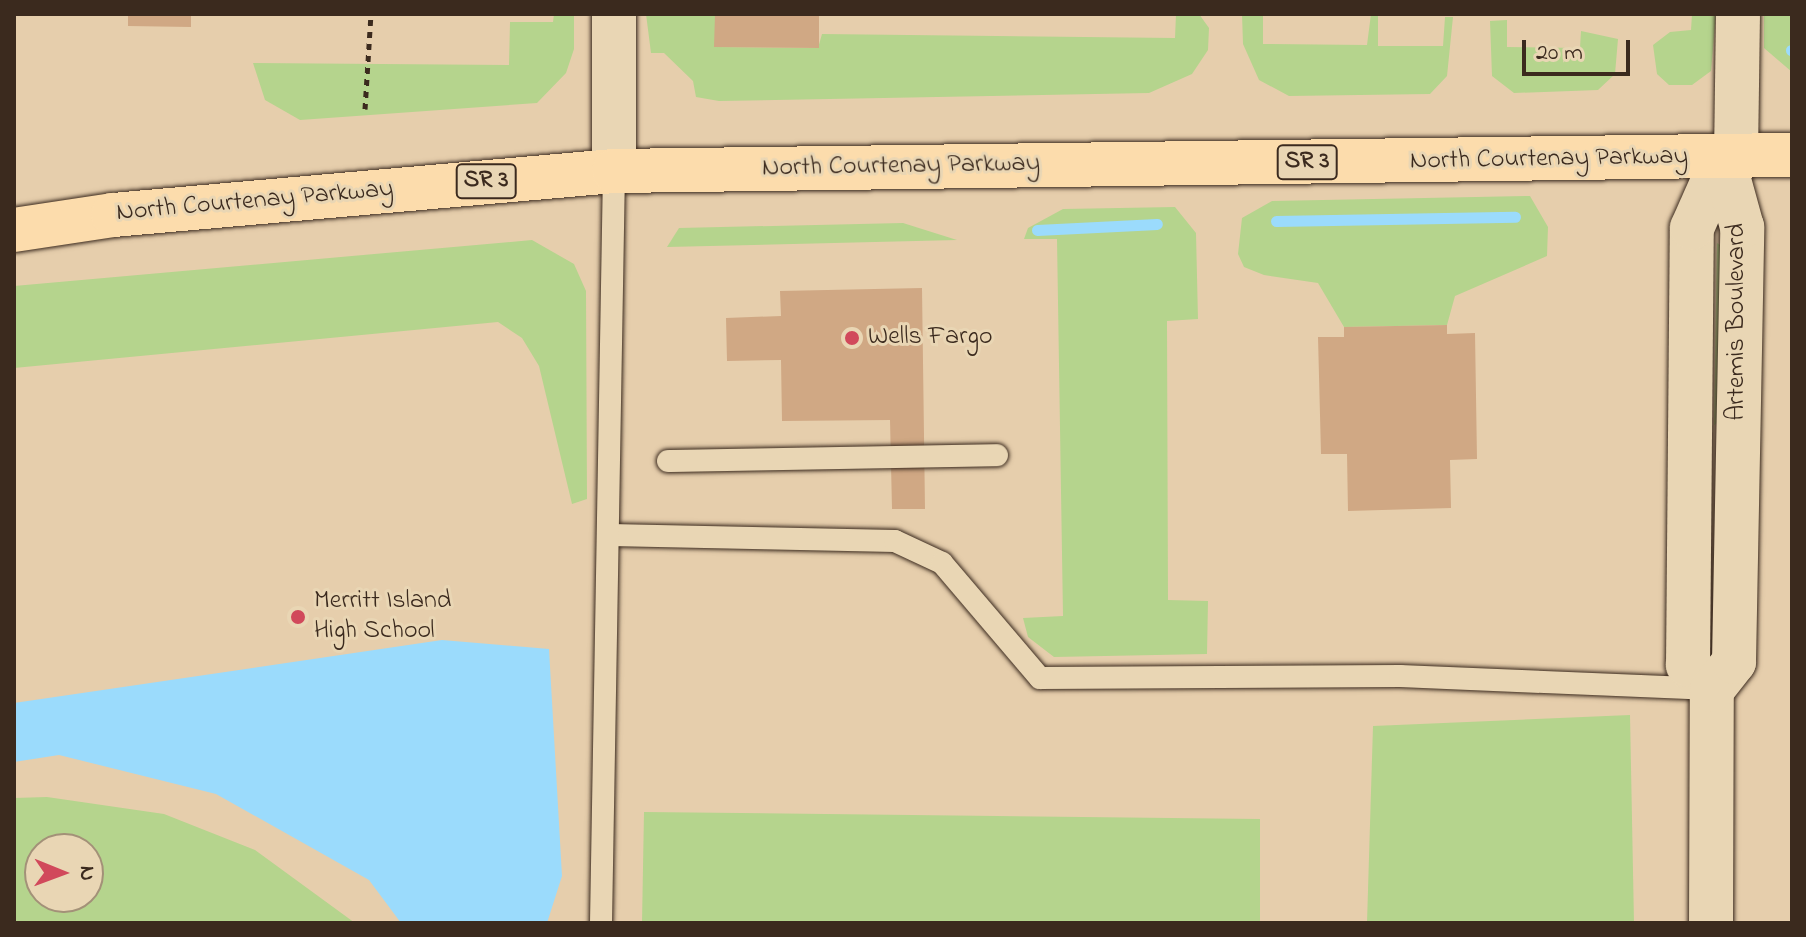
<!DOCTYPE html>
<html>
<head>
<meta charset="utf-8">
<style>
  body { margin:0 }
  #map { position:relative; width:1806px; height:937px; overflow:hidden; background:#e6ceac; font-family:"Indie Flower",sans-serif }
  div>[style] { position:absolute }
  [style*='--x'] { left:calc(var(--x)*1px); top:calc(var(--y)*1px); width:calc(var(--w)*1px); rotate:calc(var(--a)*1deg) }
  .green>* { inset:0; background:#b5d48d }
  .water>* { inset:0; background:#9bdbfc }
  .stream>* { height:11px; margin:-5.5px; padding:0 5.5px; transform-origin:5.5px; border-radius:5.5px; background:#9bdbfc }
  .building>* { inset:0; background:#d0a884 }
  .path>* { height:5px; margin-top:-2.5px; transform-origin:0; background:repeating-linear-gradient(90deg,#3b2a1e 0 6px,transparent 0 12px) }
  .roads { filter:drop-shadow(0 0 2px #3b2a1e) drop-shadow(0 0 2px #3b2a1e) }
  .service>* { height:22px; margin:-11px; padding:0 11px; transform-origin:11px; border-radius:11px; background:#e9d6b4 }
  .minor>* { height:44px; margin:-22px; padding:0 22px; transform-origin:22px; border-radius:22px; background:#e9d6b4 }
  .primary>* { height:44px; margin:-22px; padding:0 22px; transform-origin:22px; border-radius:22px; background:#fcdcac }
  .dots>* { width:22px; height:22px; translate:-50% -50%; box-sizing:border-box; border:4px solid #e9d6b4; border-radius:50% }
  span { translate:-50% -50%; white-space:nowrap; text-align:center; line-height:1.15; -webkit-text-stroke:6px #e9d6b4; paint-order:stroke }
  .shield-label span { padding:2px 6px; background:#e9d6b4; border:2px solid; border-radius:6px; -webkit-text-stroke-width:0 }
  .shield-label { font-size:24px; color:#3b2a1e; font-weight:700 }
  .street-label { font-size:26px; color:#3b2a1e }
  .poi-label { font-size:26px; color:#3b2a1e }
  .left { translate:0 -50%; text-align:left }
  .frame { position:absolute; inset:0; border:16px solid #3b2a1e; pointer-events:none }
  .north { position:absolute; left:24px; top:833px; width:80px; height:80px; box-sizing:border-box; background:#e9d6b4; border:2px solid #a39178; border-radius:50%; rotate:91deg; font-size:22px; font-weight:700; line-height:32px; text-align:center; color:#3b2a1e }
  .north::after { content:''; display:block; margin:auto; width:28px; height:36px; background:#d1495b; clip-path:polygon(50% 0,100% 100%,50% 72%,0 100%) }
  .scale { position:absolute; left:1522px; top:40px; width:108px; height:36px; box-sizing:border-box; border:4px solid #3b2a1e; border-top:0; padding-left:10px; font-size:24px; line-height:28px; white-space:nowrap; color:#3b2a1e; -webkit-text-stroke:6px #e9d6b4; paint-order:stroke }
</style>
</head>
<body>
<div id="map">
  <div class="green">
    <i style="clip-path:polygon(554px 14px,574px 14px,574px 49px,566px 73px,537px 103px,300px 120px,265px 100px,253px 63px,509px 65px,510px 22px,553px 22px)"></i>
    <i style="clip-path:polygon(646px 14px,715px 14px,715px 47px,818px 48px,822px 34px,1175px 38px,1176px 14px,1199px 14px,1209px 28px,1208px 50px,1192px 74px,1149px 93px,719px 101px,696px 97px,693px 81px,664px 53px,651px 53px)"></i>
    <i style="clip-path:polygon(1242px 14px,1263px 14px,1263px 44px,1367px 45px,1371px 14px,1378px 14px,1378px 46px,1443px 46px,1445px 17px,1453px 17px,1447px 76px,1430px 94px,1289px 96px,1259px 80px,1243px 44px)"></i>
    <i style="clip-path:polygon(1692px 14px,1716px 14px,1711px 71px,1692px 85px,1669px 85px,1657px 74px,1653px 45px,1670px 32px,1691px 30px)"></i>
    <i style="clip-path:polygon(1764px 14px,1792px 14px,1792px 72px,1764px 48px)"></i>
    <i style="clip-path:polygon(1507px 20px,1507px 47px,1580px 48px,1581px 31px,1618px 39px,1615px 74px,1598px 90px,1514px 93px,1492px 76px,1490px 21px)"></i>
    <i style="clip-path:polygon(1530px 196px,1548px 227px,1547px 256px,1455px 296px,1447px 325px,1344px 327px,1318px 283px,1264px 275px,1244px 267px,1238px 254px,1242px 218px,1272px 201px)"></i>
    <i style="clip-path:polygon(1175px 207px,1196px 233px,1198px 319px,1167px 321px,1168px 600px,1208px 601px,1207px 654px,1054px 657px,1028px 637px,1023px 618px,1063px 616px,1057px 239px,1024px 239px,1028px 228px,1063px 209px)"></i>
    <i style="clip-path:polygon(903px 223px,957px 240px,667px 247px,679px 228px)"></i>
    <i style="clip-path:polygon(532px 240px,574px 264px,586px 291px,587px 499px,572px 504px,539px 366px,522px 338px,498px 322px,14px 368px,14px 286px)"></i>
    <i style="clip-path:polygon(1717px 243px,1723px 247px,1720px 422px,1714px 425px)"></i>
    <i style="clip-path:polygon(1630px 715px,1634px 923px,1367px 923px,1373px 726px)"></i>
    <i style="clip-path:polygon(evenodd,47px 797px,164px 814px,255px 850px,355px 923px,14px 923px,14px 798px,47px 797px,40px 849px,88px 849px,88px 897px,40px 897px,40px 849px)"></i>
    <i style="clip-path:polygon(644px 812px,1260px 819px,1260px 923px,642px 923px)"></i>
  </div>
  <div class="water">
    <i style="clip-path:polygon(442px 640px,549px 649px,562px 876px,547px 923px,401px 923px,369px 880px,216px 794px,59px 755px,14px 762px,14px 703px)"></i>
  </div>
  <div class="stream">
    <i style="--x:1791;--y:50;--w:1;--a:0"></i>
    <i style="--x:1276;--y:221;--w:239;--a:-1"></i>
    <i style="--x:1037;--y:230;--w:120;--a:-2.9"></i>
  </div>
  <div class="building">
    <i style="clip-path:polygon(128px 14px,191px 14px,191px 27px,128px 26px)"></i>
    <i style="clip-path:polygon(715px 14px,819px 14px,819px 48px,714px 47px)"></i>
    <i style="clip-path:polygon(922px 288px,925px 509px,892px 509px,890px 420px,782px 421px,781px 360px,727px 361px,726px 318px,781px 316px,780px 291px)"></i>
    <i style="clip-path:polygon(1447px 325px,1447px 334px,1475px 333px,1477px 459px,1450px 460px,1451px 508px,1348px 511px,1347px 454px,1321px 454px,1318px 337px,1344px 337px,1344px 327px)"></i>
  </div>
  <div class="path">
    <i style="--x:365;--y:109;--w:95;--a:-86.4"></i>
  </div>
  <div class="roads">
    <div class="service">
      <i style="--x:668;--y:461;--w:329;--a:-1"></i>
      <i style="--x:610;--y:535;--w:285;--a:1.2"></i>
      <i style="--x:895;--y:541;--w:52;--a:25.1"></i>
      <i style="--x:942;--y:563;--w:151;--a:49.6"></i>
      <i style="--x:1040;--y:678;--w:360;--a:-0.3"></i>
      <i style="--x:1400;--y:676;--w:307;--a:2.4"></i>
      <i style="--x:601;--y:923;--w:752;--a:-89.01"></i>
    </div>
    <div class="minor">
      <i style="--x:614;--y:14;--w:157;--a:90"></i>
      <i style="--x:1736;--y:157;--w:143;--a:-89.2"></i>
      <i style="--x:1712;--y:690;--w:35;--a:-134"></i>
      <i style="--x:1688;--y:665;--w:437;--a:-89.5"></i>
      <i style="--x:1692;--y:228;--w:77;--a:-66.1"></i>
      <i style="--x:1711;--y:923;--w:233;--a:-89.8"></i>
      <i style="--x:1712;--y:690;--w:36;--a:-52"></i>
      <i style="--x:1734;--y:662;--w:435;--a:-88.9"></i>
      <i style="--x:1742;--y:227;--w:72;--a:-105.4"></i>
    </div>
    <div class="primary">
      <i style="--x:14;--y:230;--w:100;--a:-8.6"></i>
      <i style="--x:113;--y:215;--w:503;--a:-5.02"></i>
      <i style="--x:614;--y:171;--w:1178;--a:-0.78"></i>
    </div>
  </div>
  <div class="dots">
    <i style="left:852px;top:338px;background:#d1495b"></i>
    <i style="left:298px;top:617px;background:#d1495b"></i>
  </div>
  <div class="shield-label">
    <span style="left:1307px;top:162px">SR 3</span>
    <span style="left:486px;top:181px">SR 3</span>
  </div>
  <div class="street-label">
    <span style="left:1549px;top:160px;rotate:-1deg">North Courtenay Parkway</span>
    <span style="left:901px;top:167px;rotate:-1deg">North Courtenay Parkway</span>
    <span style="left:255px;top:202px;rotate:-5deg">North Courtenay Parkway</span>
    <span style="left:1738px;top:322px;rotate:-90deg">Artemis Boulevard</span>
  </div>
  <div class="poi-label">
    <span class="left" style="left:868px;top:338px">Wells Fargo</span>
    <span class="left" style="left:314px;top:617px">Merritt Island<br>High School</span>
  </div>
  <div class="frame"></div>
  <div class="north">N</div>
  <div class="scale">20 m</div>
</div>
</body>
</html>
